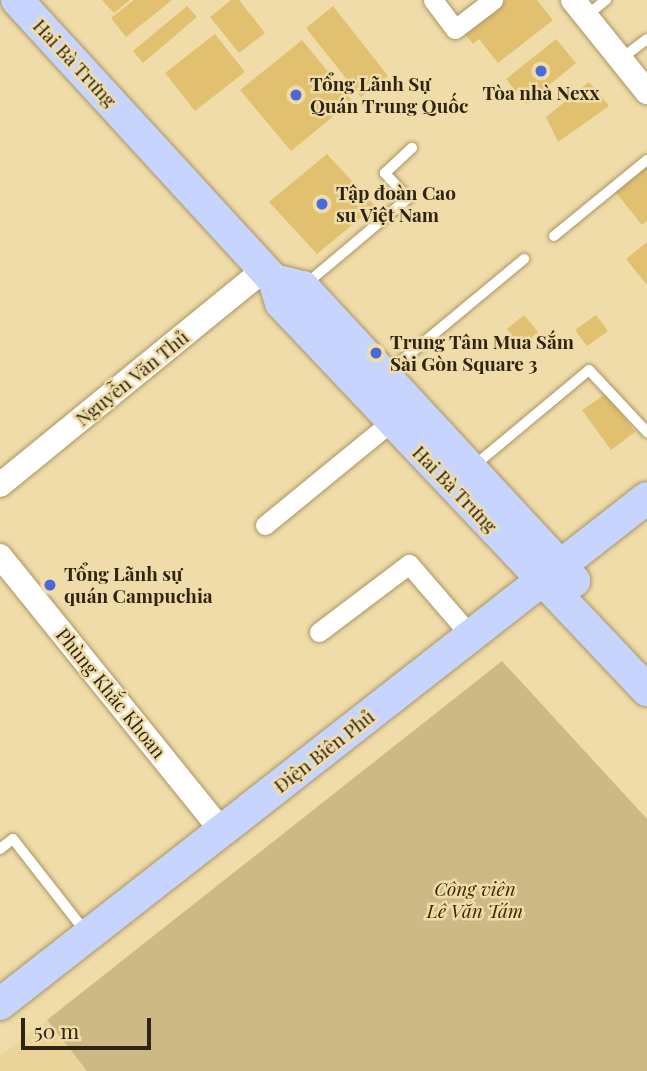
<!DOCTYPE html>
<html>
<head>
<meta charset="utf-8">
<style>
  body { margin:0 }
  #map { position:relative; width:647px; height:1071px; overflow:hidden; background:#f0dca9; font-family:"Playfair Display",serif }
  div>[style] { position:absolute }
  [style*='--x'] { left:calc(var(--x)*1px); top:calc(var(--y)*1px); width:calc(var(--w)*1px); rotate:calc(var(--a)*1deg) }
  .built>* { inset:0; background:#ebd499 }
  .green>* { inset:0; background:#cdb986 }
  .building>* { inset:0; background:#e1c16f }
  .roads { filter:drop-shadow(0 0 2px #a99665) drop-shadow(0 0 2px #a99665) }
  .service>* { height:10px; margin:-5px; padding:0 5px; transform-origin:5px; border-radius:5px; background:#fff }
  .minor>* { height:19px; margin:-9.5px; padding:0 9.5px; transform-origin:9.5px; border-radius:9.5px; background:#fff }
  .tertiary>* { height:24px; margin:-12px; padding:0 12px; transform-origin:12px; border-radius:12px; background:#fff }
  .primary>* { height:32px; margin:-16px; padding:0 16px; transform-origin:16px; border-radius:16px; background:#c7d5fe }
  .dots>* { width:19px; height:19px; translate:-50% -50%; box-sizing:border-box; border:4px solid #f0dca9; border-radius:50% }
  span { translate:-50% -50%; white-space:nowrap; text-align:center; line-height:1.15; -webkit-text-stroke:5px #f0dca9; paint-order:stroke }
  .street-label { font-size:19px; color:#2d2511 }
  .poi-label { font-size:19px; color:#2d2511; font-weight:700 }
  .left { translate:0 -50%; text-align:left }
  .park-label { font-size:19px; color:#372a05; font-style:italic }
  .scale { position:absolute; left:21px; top:1018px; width:130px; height:32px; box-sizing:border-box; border:4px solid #2d2511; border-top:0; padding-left:9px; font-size:21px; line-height:24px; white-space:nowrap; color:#2d2511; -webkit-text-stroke:5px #f0dca9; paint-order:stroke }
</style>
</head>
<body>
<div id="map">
  <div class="built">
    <i style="clip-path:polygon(47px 1020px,87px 1071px,0 1071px,0 1056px)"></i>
  </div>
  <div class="green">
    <i style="clip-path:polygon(502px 661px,647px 819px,647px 1071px,87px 1071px,47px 1020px)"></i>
  </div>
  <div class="building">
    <i style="clip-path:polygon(102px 0,130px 0,114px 13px)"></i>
    <i style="clip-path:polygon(134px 0,172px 0,126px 37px,111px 18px)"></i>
    <i style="clip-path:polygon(231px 0,239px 0,265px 33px,239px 53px,210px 17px)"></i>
    <i style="clip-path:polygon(506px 0,537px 0,553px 20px,498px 63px,479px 39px,473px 44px,464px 33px)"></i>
    <i style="clip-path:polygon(187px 6px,197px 17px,143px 63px,133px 51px)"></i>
    <i style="clip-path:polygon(333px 6px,388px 76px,361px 97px,306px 28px)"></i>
    <i style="clip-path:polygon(215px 34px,245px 72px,195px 111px,165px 73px)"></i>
    <i style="clip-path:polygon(556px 39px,576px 63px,526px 104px,506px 79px)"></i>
    <i style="clip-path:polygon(302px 40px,352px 101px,291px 151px,240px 90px)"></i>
    <i style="clip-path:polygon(589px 82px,609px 106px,558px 142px,546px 117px)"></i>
    <i style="clip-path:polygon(327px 154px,375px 206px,317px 254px,269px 202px)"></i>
    <i style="clip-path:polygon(647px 161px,647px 221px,642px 225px,613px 189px)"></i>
    <i style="clip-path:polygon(647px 242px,647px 285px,626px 259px)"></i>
    <i style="clip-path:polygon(524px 315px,538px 332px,521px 346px,507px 329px)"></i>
    <i style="clip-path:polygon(596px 315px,608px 331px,587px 346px,575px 330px)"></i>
    <i style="clip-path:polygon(607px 393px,635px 432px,611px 450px,582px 410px)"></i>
  </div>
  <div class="roads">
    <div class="service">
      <i style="--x:586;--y:16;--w:26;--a:-39"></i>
      <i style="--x:622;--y:58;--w:31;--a:-37"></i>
      <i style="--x:554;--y:236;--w:120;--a:-39.3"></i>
      <i style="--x:306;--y:284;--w:133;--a:-40.1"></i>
      <i style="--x:408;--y:198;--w:34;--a:-133"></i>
      <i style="--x:385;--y:173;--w:37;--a:-43"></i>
      <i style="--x:388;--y:372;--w:177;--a:-39.7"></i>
      <i style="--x:475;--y:465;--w:148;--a:-39.8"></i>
      <i style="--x:589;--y:370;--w:85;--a:46.9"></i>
      <i style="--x:0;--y:849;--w:16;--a:-38"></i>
      <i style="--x:13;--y:839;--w:117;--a:52"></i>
    </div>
    <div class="minor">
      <i style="--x:433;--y:0;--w:36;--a:53"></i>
      <i style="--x:455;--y:29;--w:48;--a:-37.3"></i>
      <i style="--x:265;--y:525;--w:163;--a:-39.3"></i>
      <i style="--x:319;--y:632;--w:113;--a:-37.1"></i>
      <i style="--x:409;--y:564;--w:95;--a:49.3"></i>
    </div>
    <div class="tertiary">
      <i style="--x:573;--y:0;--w:118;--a:51.2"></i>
      <i style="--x:0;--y:485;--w:340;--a:-39.2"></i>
      <i style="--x:0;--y:556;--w:353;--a:51.1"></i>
    </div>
    <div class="primary">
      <i style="--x:17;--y:0;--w:380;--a:47.5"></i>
      <i style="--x:274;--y:280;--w:24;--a:73"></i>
      <i style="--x:281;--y:303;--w:533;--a:46.6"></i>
      <i style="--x:274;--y:280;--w:30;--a:14"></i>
      <i style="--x:303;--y:287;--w:400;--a:47.3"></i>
      <i style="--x:0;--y:1004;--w:821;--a:-38.03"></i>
    </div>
  </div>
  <div class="dots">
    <i style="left:541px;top:71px;background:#4a69dd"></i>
    <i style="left:296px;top:95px;background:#4a69dd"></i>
    <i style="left:322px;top:204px;background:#4a69dd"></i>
    <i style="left:376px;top:353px;background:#4a69dd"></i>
    <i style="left:50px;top:585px;background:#4a69dd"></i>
  </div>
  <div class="street-label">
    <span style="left:75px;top:63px;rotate:47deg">Hai Bà Trưng</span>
    <span style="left:132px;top:378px;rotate:-39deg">Nguyễn Văn Thủ</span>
    <span style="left:455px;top:489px;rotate:46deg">Hai Bà Trưng</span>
    <span style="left:111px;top:693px;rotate:51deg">Phùng Khắc Khoan</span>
    <span style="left:324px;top:751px;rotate:-38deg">Điện Biên Phủ</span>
  </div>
  <div class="poi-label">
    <span class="left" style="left:310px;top:95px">Tổng Lãnh Sự<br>Quán Trung Quốc</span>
    <span style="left:541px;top:93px">Tòa nhà Nexx</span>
    <span class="left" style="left:336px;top:204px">Tập đoàn Cao<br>su Việt Nam</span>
    <span class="left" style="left:390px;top:353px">Trung Tâm Mua Sắm<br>Sài Gòn Square 3</span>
    <span class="left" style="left:64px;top:585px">Tổng Lãnh sự<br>quán Campuchia</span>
  </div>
  <div class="park-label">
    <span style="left:475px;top:900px">Công viên<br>Lê Văn Tám</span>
  </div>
  <div class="scale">50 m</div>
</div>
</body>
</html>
